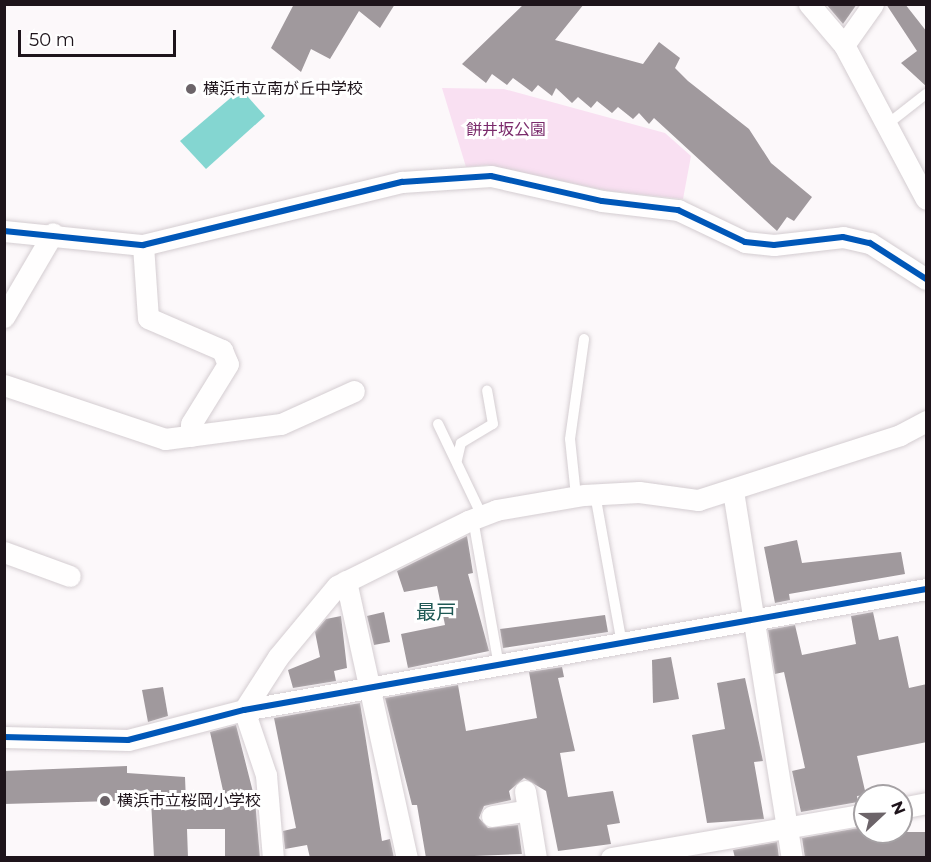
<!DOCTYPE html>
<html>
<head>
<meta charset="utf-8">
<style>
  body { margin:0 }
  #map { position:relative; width:931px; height:862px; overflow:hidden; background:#fcf8fa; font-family:Montserrat,"Noto Sans JP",sans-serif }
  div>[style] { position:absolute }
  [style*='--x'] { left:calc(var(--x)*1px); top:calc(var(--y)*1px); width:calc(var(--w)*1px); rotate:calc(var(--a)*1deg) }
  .green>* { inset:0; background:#f9e0f2 }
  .water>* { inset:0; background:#84d6d1 }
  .building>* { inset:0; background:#a0999d }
  .roads { filter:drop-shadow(0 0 2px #d4cdd1) drop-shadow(0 0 2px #d4cdd1) }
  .service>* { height:10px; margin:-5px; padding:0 5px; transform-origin:5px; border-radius:5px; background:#fffefe }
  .minor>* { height:21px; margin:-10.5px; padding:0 10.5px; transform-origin:10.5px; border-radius:10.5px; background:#fffefe }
  .cycleway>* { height:6px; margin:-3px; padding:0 3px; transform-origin:3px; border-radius:3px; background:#0057b8 }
  .dots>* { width:16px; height:16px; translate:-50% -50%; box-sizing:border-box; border:3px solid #fff; border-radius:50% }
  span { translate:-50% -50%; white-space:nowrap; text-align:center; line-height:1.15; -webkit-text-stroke:6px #fff; paint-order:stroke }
  .poi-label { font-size:16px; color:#1e141b }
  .left { translate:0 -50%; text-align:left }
  .park-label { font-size:16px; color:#7b2b6c }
  .quarter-label { font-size:20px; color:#1f5955 }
  .frame { position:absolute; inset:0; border:6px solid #1e141b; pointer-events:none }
  .north { position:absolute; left:853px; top:784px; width:60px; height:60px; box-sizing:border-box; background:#fff; border:2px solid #a5a1a4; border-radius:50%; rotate:68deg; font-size:16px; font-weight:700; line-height:24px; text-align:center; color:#1e141b }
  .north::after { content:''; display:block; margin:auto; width:21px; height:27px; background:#6c6469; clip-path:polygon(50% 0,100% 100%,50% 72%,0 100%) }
  .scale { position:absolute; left:18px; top:30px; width:158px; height:27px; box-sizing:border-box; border:3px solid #1e141b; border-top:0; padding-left:8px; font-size:18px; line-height:21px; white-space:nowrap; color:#1e141b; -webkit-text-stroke:4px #fff; paint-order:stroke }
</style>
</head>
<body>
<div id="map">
  <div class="green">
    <i style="clip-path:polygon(442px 88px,504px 89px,665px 133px,691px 156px,683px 199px,609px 191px,487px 165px,466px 167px)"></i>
  </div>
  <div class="water">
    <i style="clip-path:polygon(241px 89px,265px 116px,206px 169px,180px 141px)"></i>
  </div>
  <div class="building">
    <i style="clip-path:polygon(294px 4px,395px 4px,380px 28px,359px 11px,330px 59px,311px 49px,301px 72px,271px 48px)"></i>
    <i style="clip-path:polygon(524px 4px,584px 4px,555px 40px,643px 64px,659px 42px,680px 58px,675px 68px,688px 81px,749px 129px,771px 163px,812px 197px,794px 221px,787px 217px,777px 231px,654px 118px,649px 124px,639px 113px,633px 119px,618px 107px,612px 113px,597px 101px,591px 108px,578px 97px,572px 103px,556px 88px,552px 96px,538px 85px,532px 92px,513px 78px,507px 85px,492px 74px,486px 83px,462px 64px)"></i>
    <i style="clip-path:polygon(826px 4px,857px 4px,843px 24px)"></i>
    <i style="clip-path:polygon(886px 4px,905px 4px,927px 32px,927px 87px,901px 63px,917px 51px)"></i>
    <i style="clip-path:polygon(467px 536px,473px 573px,468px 574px,489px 651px,408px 668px,401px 634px,445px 625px,437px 586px,404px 592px,397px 571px)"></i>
    <i style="clip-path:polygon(797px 540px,802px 563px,901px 552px,905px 574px,789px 594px,790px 600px,775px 603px,764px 547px)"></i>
    <i style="clip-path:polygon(384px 612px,390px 642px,374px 645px,367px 616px)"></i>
    <i style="clip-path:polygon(873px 612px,879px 640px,898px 636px,909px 688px,927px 684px,927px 742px,857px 756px,866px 795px,857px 796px,858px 802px,801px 812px,792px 771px,805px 768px,784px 672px,775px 674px,768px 630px,795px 625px,802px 655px,856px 644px,851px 616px)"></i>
    <i style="clip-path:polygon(605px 615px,608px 632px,503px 648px,500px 629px)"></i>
    <i style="clip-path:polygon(341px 616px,347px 668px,334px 671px,336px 681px,293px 688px,288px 670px,320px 657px,315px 632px,326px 619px)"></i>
    <i style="clip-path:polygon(671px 657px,679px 699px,653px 703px,652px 660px)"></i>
    <i style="clip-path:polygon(562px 667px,564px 677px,558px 678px,575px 751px,560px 753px,568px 797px,613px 791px,620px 823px,607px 825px,611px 844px,558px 851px,546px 791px,524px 778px,509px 791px,511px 800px,484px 806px,479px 818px,488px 828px,518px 825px,522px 854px,426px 858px,417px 805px,412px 805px,385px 698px,458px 685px,466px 731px,537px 718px,529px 672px)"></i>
    <i style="clip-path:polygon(745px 678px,763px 761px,754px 762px,764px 819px,707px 823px,692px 735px,725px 729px,717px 683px)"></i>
    <i style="clip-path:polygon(163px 687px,168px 716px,148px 722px,142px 690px)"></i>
    <i style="clip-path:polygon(360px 703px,382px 841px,390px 839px,394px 858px,310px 858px,307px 845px,285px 849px,283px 831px,296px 828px,274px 718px)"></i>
    <i style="clip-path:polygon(236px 725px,255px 800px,260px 858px,225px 858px,225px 829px,187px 829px,188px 858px,154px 858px,151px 800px,4px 804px,4px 771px,127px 766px,127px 773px,185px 777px,186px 802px,219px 800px,224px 795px,210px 732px)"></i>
    <i style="clip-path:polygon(864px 827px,865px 832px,927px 832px,927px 858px,805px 858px,802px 838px)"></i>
    <i style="clip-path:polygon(777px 842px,779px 858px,735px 858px,733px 850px)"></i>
  </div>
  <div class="roads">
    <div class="service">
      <i style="--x:885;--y:126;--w:52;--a:-38"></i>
      <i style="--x:438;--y:424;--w:102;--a:64.4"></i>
      <i style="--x:457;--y:460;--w:17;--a:-77"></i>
      <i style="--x:461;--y:443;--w:37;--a:-31"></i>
      <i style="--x:493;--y:424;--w:34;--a:-100"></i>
      <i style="--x:595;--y:494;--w:152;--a:79.8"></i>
      <i style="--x:576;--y:496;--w:57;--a:-96"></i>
      <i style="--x:570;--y:439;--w:101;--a:-82"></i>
      <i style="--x:473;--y:519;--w:149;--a:80"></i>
    </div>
    <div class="minor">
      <i style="--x:809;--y:4;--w:54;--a:49.5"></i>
      <i style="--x:844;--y:45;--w:174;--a:62"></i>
      <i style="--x:844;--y:45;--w:50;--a:-54.7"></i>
      <i style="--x:4;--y:231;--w:140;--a:5.8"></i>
      <i style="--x:143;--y:245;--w:267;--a:-13.7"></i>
      <i style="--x:402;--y:182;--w:89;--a:-3.9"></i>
      <i style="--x:491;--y:176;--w:114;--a:12.7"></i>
      <i style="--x:602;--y:201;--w:77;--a:6.8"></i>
      <i style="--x:678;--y:210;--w:74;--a:25.5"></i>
      <i style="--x:745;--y:242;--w:29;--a:6"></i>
      <i style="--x:774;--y:245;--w:69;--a:-6.6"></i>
      <i style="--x:843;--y:237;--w:28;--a:13"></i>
      <i style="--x:870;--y:243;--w:67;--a:32.7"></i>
      <i style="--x:143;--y:245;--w:73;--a:86.1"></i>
      <i style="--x:148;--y:318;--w:81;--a:23.4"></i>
      <i style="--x:222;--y:350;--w:15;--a:67"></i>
      <i style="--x:228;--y:364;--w:70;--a:121.7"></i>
      <i style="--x:191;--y:424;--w:12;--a:90"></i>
      <i style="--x:4;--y:317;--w:97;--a:-59.7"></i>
      <i style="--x:4;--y:385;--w:170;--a:18.5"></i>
      <i style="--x:165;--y:439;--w:117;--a:-7.4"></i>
      <i style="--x:281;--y:424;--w:80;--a:-24.3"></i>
      <i style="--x:733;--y:491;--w:372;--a:80.9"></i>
      <i style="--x:4;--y:552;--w:70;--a:20"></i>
      <i style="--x:346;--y:581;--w:284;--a:77.6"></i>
      <i style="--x:244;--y:710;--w:63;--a:-57.3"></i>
      <i style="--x:278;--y:657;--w:92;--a:-50.3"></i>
      <i style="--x:337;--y:586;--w:146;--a:-26.4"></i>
      <i style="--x:468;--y:521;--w:30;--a:-21"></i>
      <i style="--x:496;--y:510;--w:89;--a:-9.7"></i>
      <i style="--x:584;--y:495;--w:55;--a:-3.1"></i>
      <i style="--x:639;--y:492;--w:60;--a:7.7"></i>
      <i style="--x:698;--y:500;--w:212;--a:-17.8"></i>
      <i style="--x:900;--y:435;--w:30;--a:-28"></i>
      <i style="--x:244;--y:710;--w:69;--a:71.3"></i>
      <i style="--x:266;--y:775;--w:83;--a:85.2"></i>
      <i style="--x:4;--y:737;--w:124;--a:1.4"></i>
      <i style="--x:128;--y:740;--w:120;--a:-14.5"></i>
      <i style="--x:244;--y:710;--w:693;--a:-10.06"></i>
      <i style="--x:525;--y:791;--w:68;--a:80.7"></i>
      <i style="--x:901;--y:808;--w:25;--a:-11"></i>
      <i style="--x:492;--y:816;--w:36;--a:-9"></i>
      <i style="--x:611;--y:858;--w:258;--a:-9.8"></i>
    </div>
  </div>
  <div class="cycleway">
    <i style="--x:4;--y:231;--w:140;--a:5.8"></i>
    <i style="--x:143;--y:245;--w:267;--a:-13.7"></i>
    <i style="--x:402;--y:182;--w:89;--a:-3.9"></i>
    <i style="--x:491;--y:176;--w:114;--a:12.7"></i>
    <i style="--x:602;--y:201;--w:77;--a:6.8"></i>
    <i style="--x:678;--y:210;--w:74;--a:25.5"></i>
    <i style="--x:745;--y:242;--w:29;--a:6"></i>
    <i style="--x:774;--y:245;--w:69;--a:-6.6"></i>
    <i style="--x:843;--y:237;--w:28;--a:13"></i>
    <i style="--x:870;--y:243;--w:67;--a:32.7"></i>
    <i style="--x:4;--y:737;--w:124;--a:1.4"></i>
    <i style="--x:128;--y:740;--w:120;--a:-14.5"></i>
    <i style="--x:244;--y:710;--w:693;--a:-10.06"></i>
  </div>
  <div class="dots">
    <i style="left:191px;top:89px;background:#6c6469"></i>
    <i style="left:105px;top:801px;background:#6c6469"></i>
  </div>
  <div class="poi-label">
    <span class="left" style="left:203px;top:89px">横浜市立南が丘中学校</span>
    <span class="left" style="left:117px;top:801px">横浜市立桜岡小学校</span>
  </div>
  <div class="park-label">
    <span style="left:506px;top:130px">餅井坂公園</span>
  </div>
  <div class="quarter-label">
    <span style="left:436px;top:612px">最戸</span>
  </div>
  <div class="frame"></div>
  <div class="north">N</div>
  <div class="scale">50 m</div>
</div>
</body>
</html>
